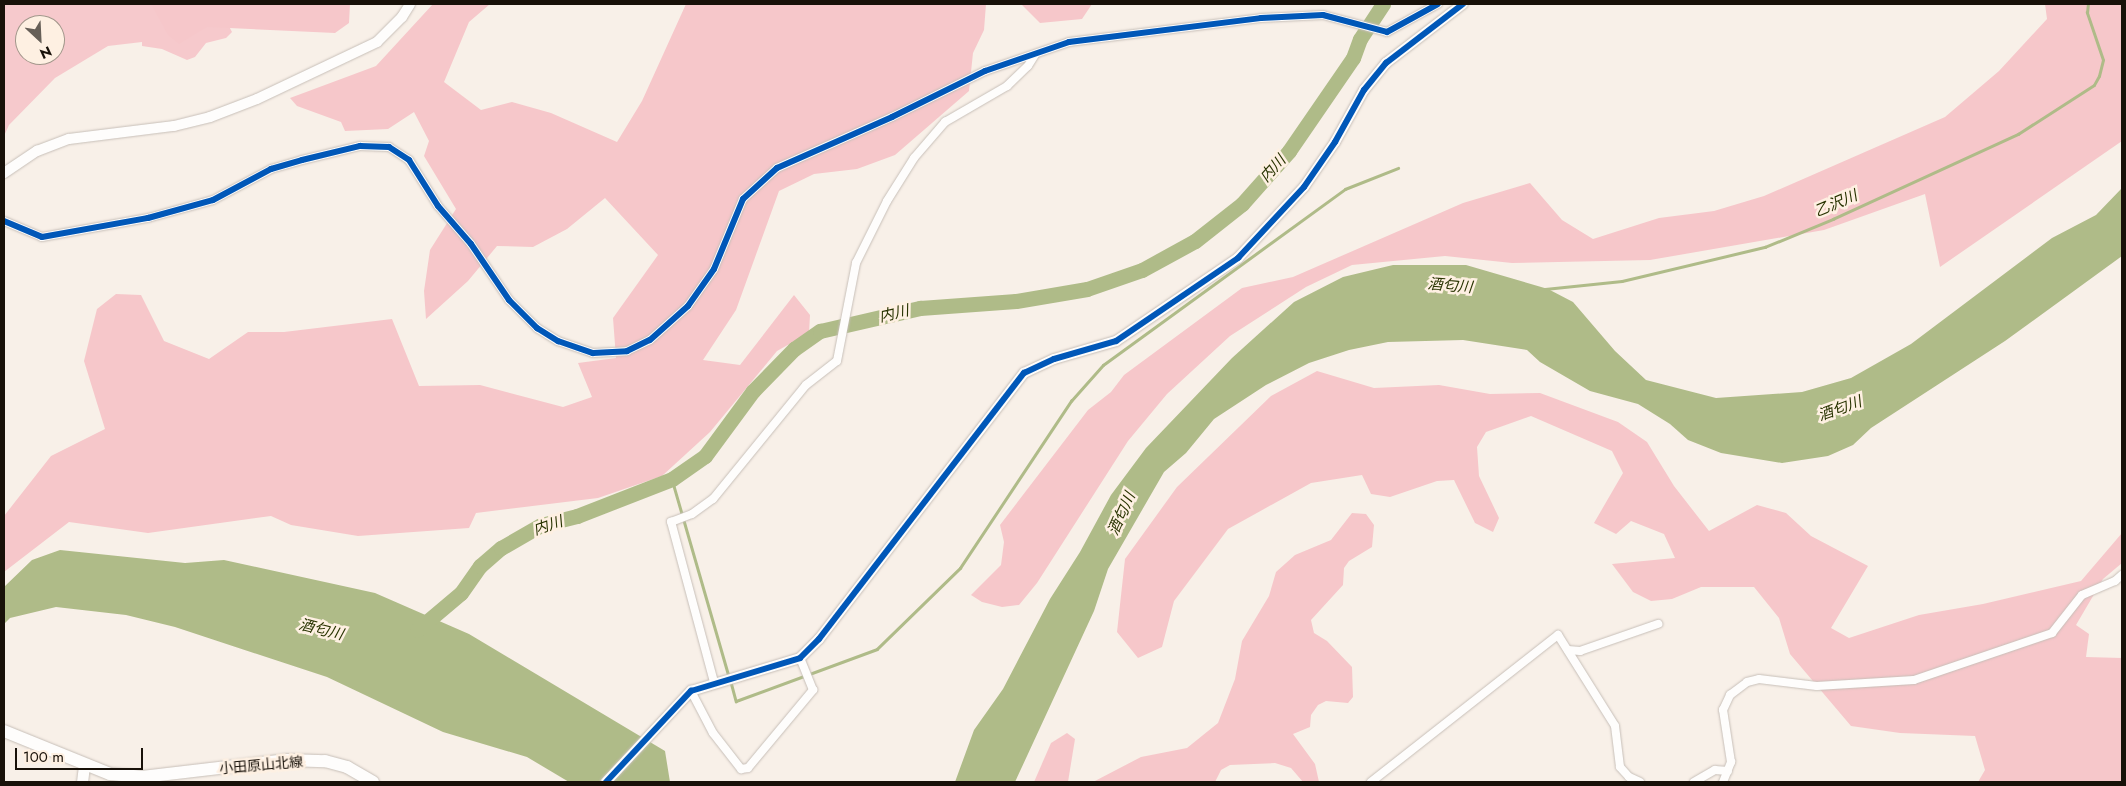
<!DOCTYPE html>
<html>
<head>
<meta charset="utf-8">
<style>
  body { margin:0 }
  #map { position:relative; width:2126px; height:786px; overflow:hidden; background:#f8f0e8; font-family:Jost,"Noto Sans JP",sans-serif }
  div>[style] { position:absolute }
  [style*='--x'] { left:calc(var(--x)*1px); top:calc(var(--y)*1px); width:calc(var(--w)*1px); rotate:calc(var(--a)*1deg) }
  .green>* { inset:0; background:#f6c9cc }
  .forest>* { inset:0; background:#f6c7ca }
  .water>* { inset:0; background:#afbb88 }
  .stream>* { height:2.5px; margin:-1.25px; padding:0 1.25px; transform-origin:1.25px; border-radius:1.25px; background:#afbb88 }
  .river>* { height:15px; margin:-7.5px; padding:0 7.5px; transform-origin:7.5px; border-radius:7.5px; background:#afbb88 }
  .roads { filter:drop-shadow(0 0 1px #c7bfb8) drop-shadow(0 0 1px #c7bfb8) }
  .minor>* { height:8px; margin:-4px; padding:0 4px; transform-origin:4px; border-radius:4px; background:#fefdfc }
  .tertiary>* { height:10px; margin:-5px; padding:0 5px; transform-origin:5px; border-radius:5px; background:#fefdfc }
  .secondary>* { height:11px; margin:-5.5px; padding:0 5.5px; transform-origin:5.5px; border-radius:5.5px; background:#fefdfc }
  .primary>* { height:12px; margin:-6px; padding:0 6px; transform-origin:6px; border-radius:6px; background:#fefdfc }
  .cycleway>* { height:6px; margin:-3px; padding:0 3px; transform-origin:3px; border-radius:3px; background:#0057b8 }
  span { translate:-50% -50%; white-space:nowrap; text-align:center; line-height:1.15; -webkit-text-stroke:5px #fef0e2; paint-order:stroke }
  .street-label { font-size:14px; color:#181109 }
  .water-label { font-size:15px; color:#283300; font-style:italic }
  .frame { position:absolute; inset:0; border:5px solid #181109; pointer-events:none }
  .north { position:absolute; left:15px; top:15px; width:50px; height:50px; box-sizing:border-box; background:#fef0e2; border:1px solid #a2978b; border-radius:50%; rotate:155deg; font-size:14px; font-weight:700; line-height:20px; text-align:center; color:#181109 }
  .north::after { content:''; display:block; margin:auto; width:18px; height:22px; background:#665f57; clip-path:polygon(50% 0,100% 100%,50% 72%,0 100%) }
  .scale { position:absolute; left:15px; top:748px; width:128px; height:22px; box-sizing:border-box; border:2px solid #181109; border-top:0; padding-left:6px; font-size:15px; line-height:18px; white-space:nowrap; color:#181109; -webkit-text-stroke:4px #fef0e2; paint-order:stroke }
</style>
</head>
<body>
<div id="map">
  <div class="green">
    <i style="clip-path:polygon(evenodd,4px 4px,221px 4px,221px 11px,232px 32px,226px 38px,206px 43px,195px 57px,187px 60px,162px 49px,142px 46px,142px 42px,108px 46px,55px 78px,9px 125px,4px 136px,4px 4px,25px 25px,55px 25px,55px 55px,25px 55px,25px 25px)"></i>
  </div>
  <div class="forest">
    <i style="clip-path:polygon(151px 4px,350px 4px,349px 23px,335px 33px,207px 27px,179px 44px,168px 35px)"></i>
    <i style="clip-path:polygon(433px 4px,490px 4px,469px 22px,444px 82px,481px 110px,512px 102px,551px 113px,617px 142px,642px 101px,686px 4px,986px 4px,984px 30px,973px 53px,969px 91px,895px 155px,857px 169px,814px 174px,779px 191px,736px 310px,703px 360px,740px 365px,794px 295px,810px 315px,809px 333px,777px 351px,710px 432px,662px 476px,598px 498px,476px 513px,469px 528px,358px 536px,291px 525px,271px 516px,148px 533px,69px 522px,4px 572px,4px 516px,51px 456px,105px 429px,84px 361px,97px 309px,116px 294px,141px 295px,164px 341px,209px 359px,248px 332px,284px 332px,392px 319px,419px 386px,480px 385px,563px 407px,592px 397px,578px 363px,616px 358px,613px 318px,658px 255px,605px 198px,567px 229px,533px 247px,497px 246px,468px 281px,426px 319px,424px 291px,430px 250px,456px 209px,424px 156px,429px 141px,414px 112px,388px 129px,345px 131px,341px 122px,297px 106px,290px 98px,376px 66px)"></i>
    <i style="clip-path:polygon(1021px 4px,1092px 4px,1082px 19px,1040px 23px)"></i>
    <i style="clip-path:polygon(2045px 4px,2122px 4px,2122px 141px,1940px 267px,1925px 194px,1824px 230px,1650px 260px,1512px 263px,1445px 256px,1352px 265px,1306px 287px,1230px 336px,1167px 394px,1128px 441px,1037px 583px,1019px 605px,1002px 607px,982px 602px,971px 595px,1001px 565px,1004px 542px,1000px 525px,1088px 410px,1111px 392px,1124px 375px,1242px 288px,1293px 277px,1463px 203px,1530px 183px,1562px 220px,1593px 239px,1659px 218px,1714px 211px,1764px 196px,1945px 117px,1999px 71px,2047px 19px)"></i>
    <i style="clip-path:polygon(1317px 371px,1374px 388px,1439px 385px,1490px 394px,1540px 393px,1618px 422px,1647px 442px,1674px 486px,1709px 531px,1757px 505px,1786px 513px,1811px 536px,1868px 566px,1831px 628px,1849px 638px,1919px 615px,1983px 604px,2081px 581px,2122px 533px,2122px 563px,2103px 579px,2076px 625px,2089px 634px,2086px 657px,2122px 658px,2122px 782px,1978px 782px,1985px 770px,1975px 736px,1900px 733px,1851px 726px,1790px 654px,1779px 618px,1754px 587px,1701px 587px,1672px 599px,1651px 601px,1633px 592px,1612px 564px,1675px 558px,1664px 534px,1631px 521px,1616px 534px,1594px 523px,1623px 473px,1612px 451px,1531px 416px,1486px 432px,1477px 447px,1479px 476px,1499px 518px,1493px 532px,1475px 523px,1454px 480px,1437px 481px,1390px 497px,1371px 494px,1362px 475px,1311px 483px,1228px 529px,1174px 601px,1162px 647px,1138px 658px,1117px 632px,1125px 559px,1177px 487px,1271px 396px)"></i>
    <i style="clip-path:polygon(1352px 513px,1366px 514px,1374px 525px,1372px 547px,1349px 561px,1344px 568px,1343px 585px,1311px 620px,1314px 633px,1327px 641px,1352px 667px,1353px 697px,1348px 703px,1326px 701px,1318px 705px,1311px 715px,1310px 727px,1293px 734px,1315px 764px,1319px 782px,1303px 782px,1291px 768px,1275px 763px,1230px 765px,1221px 770px,1215px 782px,1093px 782px,1141px 757px,1187px 748px,1218px 723px,1235px 679px,1242px 641px,1269px 596px,1276px 572px,1295px 555px,1331px 540px)"></i>
    <i style="clip-path:polygon(1067px 733px,1075px 739px,1068px 782px,1034px 782px,1051px 743px)"></i>
  </div>
  <div class="water">
    <i style="clip-path:polygon(2122px 188px,2122px 256px,2005px 341px,1871px 428px,1853px 445px,1828px 456px,1782px 463px,1721px 453px,1688px 440px,1670px 424px,1638px 404px,1590px 391px,1540px 362px,1527px 350px,1463px 340px,1388px 342px,1349px 350px,1309px 363px,1266px 385px,1214px 419px,1186px 453px,1164px 472px,1108px 569px,1094px 611px,1015px 782px,955px 782px,974px 730px,1003px 689px,1050px 599px,1080px 552px,1111px 495px,1146px 448px,1232px 358px,1294px 302px,1343px 277px,1393px 265px,1466px 265px,1548px 289px,1573px 302px,1615px 351px,1646px 380px,1716px 398px,1802px 392px,1851px 378px,1911px 344px,2052px 238px,2096px 215px)"></i>
    <i style="clip-path:polygon(60px 550px,185px 563px,224px 560px,375px 593px,469px 634px,665px 751px,670px 782px,569px 782px,527px 757px,443px 732px,327px 677px,175px 627px,126px 615px,56px 607px,10px 618px,4px 624px,4px 587px,32px 560px)"></i>
  </div>
  <div class="stream">
    <i style="--x:1545;--y:289;--w:77;--a:-5.9"></i>
    <i style="--x:1622;--y:281;--w:147;--a:-13.4"></i>
    <i style="--x:1765;--y:247;--w:74;--a:-22.4"></i>
    <i style="--x:1833;--y:219;--w:204;--a:-24.7"></i>
    <i style="--x:2018;--y:134;--w:90;--a:-32.8"></i>
    <i style="--x:2094;--y:85;--w:10;--a:-61"></i>
    <i style="--x:2099;--y:76;--w:16;--a:-76"></i>
    <i style="--x:2103;--y:60;--w:50;--a:-108.8"></i>
    <i style="--x:2087;--y:13;--w:9;--a:-84"></i>
    <i style="--x:672;--y:479;--w:206;--a:73.9"></i>
    <i style="--x:731;--y:682;--w:20;--a:75"></i>
    <i style="--x:736;--y:701;--w:150;--a:-20.2"></i>
    <i style="--x:877;--y:649;--w:116;--a:-44.3"></i>
    <i style="--x:960;--y:568;--w:201;--a:-56.4"></i>
    <i style="--x:1071;--y:401;--w:48;--a:-48.4"></i>
    <i style="--x:1103;--y:365;--w:299;--a:-36"></i>
    <i style="--x:1345;--y:189;--w:57;--a:-21.6"></i>
  </div>
  <div class="river">
    <i style="--x:417;--y:630;--w:57;--a:-40.1"></i>
    <i style="--x:461;--y:593;--w:33;--a:-55"></i>
    <i style="--x:480;--y:566;--w:28;--a:-41"></i>
    <i style="--x:501;--y:548;--w:46;--a:-29.9"></i>
    <i style="--x:541;--y:525;--w:37;--a:-14"></i>
    <i style="--x:577;--y:516;--w:102;--a:-21.3"></i>
    <i style="--x:672;--y:479;--w:40;--a:-34.9"></i>
    <i style="--x:705;--y:456;--w:81;--a:-53.6"></i>
    <i style="--x:753;--y:391;--w:59;--a:-45.7"></i>
    <i style="--x:794;--y:349;--w:32;--a:-35"></i>
    <i style="--x:820;--y:331;--w:103;--a:-13"></i>
    <i style="--x:920;--y:308;--w:96;--a:-4.2"></i>
    <i style="--x:1016;--y:301;--w:72;--a:-9.6"></i>
    <i style="--x:1087;--y:289;--w:58;--a:-19.1"></i>
    <i style="--x:1142;--y:270;--w:60;--a:-28.7"></i>
    <i style="--x:1195;--y:241;--w:60;--a:-38.2"></i>
    <i style="--x:1242;--y:204;--w:71;--a:-48.4"></i>
    <i style="--x:1289;--y:151;--w:113;--a:-55.5"></i>
    <i style="--x:1353;--y:58;--w:20;--a:-70"></i>
    <i style="--x:1360;--y:39;--w:42;--a:-56.7"></i>
  </div>
  <div class="roads">
    <div class="minor">
      <i style="--x:4;--y:221;--w:41;--a:22.8"></i>
      <i style="--x:42;--y:237;--w:108;--a:-10.2"></i>
      <i style="--x:148;--y:218;--w:67;--a:-15.5"></i>
      <i style="--x:213;--y:200;--w:66;--a:-28.1"></i>
      <i style="--x:271;--y:169;--w:32;--a:-16"></i>
      <i style="--x:302;--y:160;--w:60;--a:-13.6"></i>
      <i style="--x:360;--y:146;--w:29;--a:2"></i>
      <i style="--x:389;--y:147;--w:24;--a:33"></i>
      <i style="--x:409;--y:160;--w:54;--a:57.8"></i>
      <i style="--x:438;--y:206;--w:50;--a:49"></i>
      <i style="--x:471;--y:244;--w:68;--a:55.8"></i>
      <i style="--x:509;--y:300;--w:40;--a:45"></i>
      <i style="--x:537;--y:328;--w:25;--a:32"></i>
      <i style="--x:558;--y:341;--w:37;--a:19"></i>
      <i style="--x:593;--y:353;--w:34;--a:-3"></i>
      <i style="--x:627;--y:351;--w:25;--a:-26"></i>
      <i style="--x:650;--y:340;--w:51;--a:-41.8"></i>
      <i style="--x:688;--y:306;--w:45;--a:-54.9"></i>
      <i style="--x:714;--y:269;--w:76;--a:-67.5"></i>
      <i style="--x:743;--y:199;--w:46;--a:-42.4"></i>
      <i style="--x:777;--y:168;--w:126;--a:-23.9"></i>
      <i style="--x:892;--y:117;--w:104;--a:-26.3"></i>
      <i style="--x:985;--y:71;--w:89;--a:-19"></i>
      <i style="--x:1069;--y:42;--w:193;--a:-7.1"></i>
      <i style="--x:1261;--y:18;--w:62;--a:-2.8"></i>
      <i style="--x:1323;--y:15;--w:66;--a:14.9"></i>
      <i style="--x:1387;--y:32;--w:58;--a:-28.8"></i>
      <i style="--x:1568;--y:650;--w:12;--a:5"></i>
      <i style="--x:1580;--y:651;--w:83;--a:-19.1"></i>
      <i style="--x:714;--y:682;--w:166;--a:-105"></i>
      <i style="--x:671;--y:522;--w:22;--a:-21"></i>
      <i style="--x:692;--y:514;--w:26;--a:-36"></i>
      <i style="--x:713;--y:499;--w:147;--a:-50.8"></i>
      <i style="--x:806;--y:385;--w:39;--a:-38"></i>
      <i style="--x:837;--y:361;--w:100;--a:-79"></i>
      <i style="--x:856;--y:263;--w:69;--a:-63.4"></i>
      <i style="--x:887;--y:201;--w:51;--a:-57.9"></i>
      <i style="--x:914;--y:158;--w:48;--a:-49.3"></i>
      <i style="--x:945;--y:122;--w:72;--a:-30.1"></i>
      <i style="--x:1007;--y:86;--w:29;--a:-44"></i>
      <i style="--x:1028;--y:66;--w:13;--a:-58"></i>
      <i style="--x:691;--y:691;--w:47;--a:62.4"></i>
      <i style="--x:713;--y:733;--w:46;--a:52.1"></i>
      <i style="--x:741;--y:769;--w:7;--a:-8"></i>
      <i style="--x:748;--y:768;--w:102;--a:-50.2"></i>
      <i style="--x:813;--y:690;--w:35;--a:-112"></i>
      <i style="--x:1371;--y:782;--w:238;--a:-38.2"></i>
      <i style="--x:1558;--y:635;--w:107;--a:57.9"></i>
      <i style="--x:1615;--y:726;--w:41;--a:83"></i>
      <i style="--x:1620;--y:767;--w:13;--a:48"></i>
      <i style="--x:1629;--y:777;--w:12;--a:24"></i>
      <i style="--x:1694;--y:782;--w:24;--a:-30"></i>
      <i style="--x:1715;--y:770;--w:13;--a:4"></i>
      <i style="--x:1723;--y:782;--w:22;--a:-68"></i>
      <i style="--x:1731;--y:762;--w:53;--a:-98.7"></i>
      <i style="--x:1723;--y:710;--w:17;--a:-65"></i>
      <i style="--x:1730;--y:695;--w:21;--a:-37"></i>
      <i style="--x:1747;--y:682;--w:12;--a:-14"></i>
      <i style="--x:1759;--y:679;--w:58;--a:6.9"></i>
      <i style="--x:1817;--y:686;--w:97;--a:-3.5"></i>
      <i style="--x:1914;--y:680;--w:146;--a:-18.8"></i>
      <i style="--x:2052;--y:633;--w:48;--a:-51.7"></i>
      <i style="--x:2082;--y:595;--w:36;--a:-23"></i>
      <i style="--x:2115;--y:581;--w:9;--a:-41"></i>
    </div>
    <div class="tertiary">
      <i style="--x:4;--y:173;--w:40;--a:-34"></i>
      <i style="--x:37;--y:151;--w:34;--a:-21"></i>
      <i style="--x:69;--y:139;--w:106;--a:-7.1"></i>
      <i style="--x:174;--y:126;--w:37;--a:-14"></i>
      <i style="--x:210;--y:117;--w:50;--a:-21"></i>
      <i style="--x:257;--y:99;--w:133;--a:-25.4"></i>
      <i style="--x:377;--y:42;--w:35;--a:-45"></i>
      <i style="--x:402;--y:17;--w:15;--a:-58"></i>
      <i style="--x:606;--y:782;--w:125;--a:-47"></i>
      <i style="--x:691;--y:691;--w:114;--a:-16.8"></i>
      <i style="--x:800;--y:658;--w:27;--a:-45"></i>
      <i style="--x:819;--y:639;--w:336;--a:-52.4"></i>
      <i style="--x:1024;--y:373;--w:33;--a:-25"></i>
      <i style="--x:1054;--y:359;--w:65;--a:-16.2"></i>
      <i style="--x:1116;--y:341;--w:148;--a:-34.2"></i>
      <i style="--x:1238;--y:258;--w:97;--a:-47.1"></i>
      <i style="--x:1304;--y:187;--w:55;--a:-55.4"></i>
      <i style="--x:1335;--y:142;--w:60;--a:-60.9"></i>
      <i style="--x:1364;--y:90;--w:35;--a:-51"></i>
      <i style="--x:1386;--y:63;--w:97;--a:-37.5"></i>
    </div>
    <div class="secondary">
      <i style="--x:82;--y:782;--w:17;--a:-83"></i>
    </div>
    <div class="primary">
      <i style="--x:4;--y:731;--w:114;--a:22.1"></i>
      <i style="--x:110;--y:774;--w:32;--a:5"></i>
      <i style="--x:142;--y:777;--w:146;--a:-6.7"></i>
      <i style="--x:287;--y:760;--w:38;--a:2"></i>
      <i style="--x:325;--y:761;--w:23;--a:15"></i>
      <i style="--x:347;--y:767;--w:30;--a:30"></i>
    </div>
  </div>
  <div class="cycleway">
    <i style="--x:4;--y:221;--w:41;--a:22.8"></i>
    <i style="--x:42;--y:237;--w:108;--a:-10.2"></i>
    <i style="--x:148;--y:218;--w:67;--a:-15.5"></i>
    <i style="--x:213;--y:200;--w:66;--a:-28.1"></i>
    <i style="--x:271;--y:169;--w:32;--a:-16"></i>
    <i style="--x:302;--y:160;--w:60;--a:-13.6"></i>
    <i style="--x:360;--y:146;--w:29;--a:2"></i>
    <i style="--x:389;--y:147;--w:24;--a:33"></i>
    <i style="--x:409;--y:160;--w:54;--a:57.8"></i>
    <i style="--x:438;--y:206;--w:50;--a:49"></i>
    <i style="--x:471;--y:244;--w:68;--a:55.8"></i>
    <i style="--x:509;--y:300;--w:40;--a:45"></i>
    <i style="--x:537;--y:328;--w:25;--a:32"></i>
    <i style="--x:558;--y:341;--w:37;--a:19"></i>
    <i style="--x:593;--y:353;--w:34;--a:-3"></i>
    <i style="--x:627;--y:351;--w:25;--a:-26"></i>
    <i style="--x:650;--y:340;--w:51;--a:-41.8"></i>
    <i style="--x:688;--y:306;--w:45;--a:-54.9"></i>
    <i style="--x:714;--y:269;--w:76;--a:-67.5"></i>
    <i style="--x:743;--y:199;--w:46;--a:-42.4"></i>
    <i style="--x:777;--y:168;--w:126;--a:-23.9"></i>
    <i style="--x:892;--y:117;--w:104;--a:-26.3"></i>
    <i style="--x:985;--y:71;--w:89;--a:-19"></i>
    <i style="--x:1069;--y:42;--w:193;--a:-7.1"></i>
    <i style="--x:1261;--y:18;--w:62;--a:-2.8"></i>
    <i style="--x:1323;--y:15;--w:66;--a:14.9"></i>
    <i style="--x:1387;--y:32;--w:58;--a:-28.8"></i>
    <i style="--x:606;--y:782;--w:125;--a:-47"></i>
    <i style="--x:691;--y:691;--w:114;--a:-16.8"></i>
    <i style="--x:800;--y:658;--w:27;--a:-45"></i>
    <i style="--x:819;--y:639;--w:336;--a:-52.4"></i>
    <i style="--x:1024;--y:373;--w:33;--a:-25"></i>
    <i style="--x:1054;--y:359;--w:65;--a:-16.2"></i>
    <i style="--x:1116;--y:341;--w:148;--a:-34.2"></i>
    <i style="--x:1238;--y:258;--w:97;--a:-47.1"></i>
    <i style="--x:1304;--y:187;--w:55;--a:-55.4"></i>
    <i style="--x:1335;--y:142;--w:60;--a:-60.9"></i>
    <i style="--x:1364;--y:90;--w:35;--a:-51"></i>
    <i style="--x:1386;--y:63;--w:97;--a:-37.5"></i>
  </div>
  <div class="street-label">
    <span style="left:261px;top:765px;rotate:-5deg">小田原山北線</span>
  </div>
  <div class="water-label">
    <span style="left:1273px;top:169px;rotate:-48deg">内川</span>
    <span style="left:1836px;top:204px;rotate:-23deg">乙沢川</span>
    <span style="left:1450px;top:286px;rotate:5deg">酒匂川</span>
    <span style="left:894px;top:314px;rotate:-13deg">内川</span>
    <span style="left:1840px;top:409px;rotate:-20deg">酒匂川</span>
    <span style="left:1122px;top:514px;rotate:-66deg">酒匂川</span>
    <span style="left:548px;top:526px;rotate:-19deg">内川</span>
    <span style="left:321px;top:630px;rotate:14deg">酒匂川</span>
  </div>
  <div class="frame"></div>
  <div class="north">N</div>
  <div class="scale">100 m</div>
</div>
</body>
</html>
